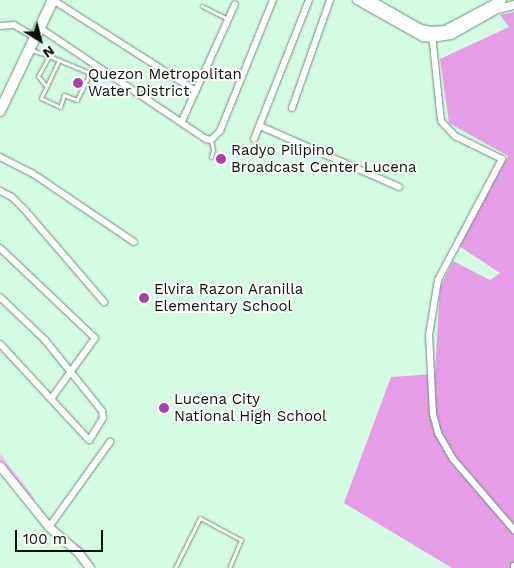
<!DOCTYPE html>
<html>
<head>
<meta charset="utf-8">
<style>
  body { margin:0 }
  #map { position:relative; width:514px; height:568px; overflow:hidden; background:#d5fae4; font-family:"Work Sans",sans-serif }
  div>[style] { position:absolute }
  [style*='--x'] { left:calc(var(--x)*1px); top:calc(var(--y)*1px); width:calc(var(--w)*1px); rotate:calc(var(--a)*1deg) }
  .forest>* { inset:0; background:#e59de5 }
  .canal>* { height:6px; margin:-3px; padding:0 3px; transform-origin:3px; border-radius:3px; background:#f8bdf7 }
  .roads { filter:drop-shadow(0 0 1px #6c8e7b) drop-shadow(0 0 1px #6c8e7b) }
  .service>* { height:3px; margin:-1.5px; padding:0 1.5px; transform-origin:1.5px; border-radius:1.5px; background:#fff }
  .minor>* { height:6px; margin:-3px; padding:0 3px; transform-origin:3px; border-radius:3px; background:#fff }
  .tertiary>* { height:8px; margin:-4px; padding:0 4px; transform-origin:4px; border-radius:4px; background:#fff }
  .primary>* { height:10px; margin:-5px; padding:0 5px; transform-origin:5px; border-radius:5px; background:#fff }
  .dots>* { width:14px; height:14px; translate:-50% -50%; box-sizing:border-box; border:2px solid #fff; border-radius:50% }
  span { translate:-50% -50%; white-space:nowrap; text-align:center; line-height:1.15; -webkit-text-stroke:4px #fff; paint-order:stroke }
  .poi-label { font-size:15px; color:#05120b }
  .left { translate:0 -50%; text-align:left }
  .north { position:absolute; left:15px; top:15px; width:50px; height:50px; -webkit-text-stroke:4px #fff; paint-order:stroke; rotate:144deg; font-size:14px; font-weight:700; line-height:20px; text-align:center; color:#05120b }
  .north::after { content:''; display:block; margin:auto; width:18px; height:22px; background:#05120b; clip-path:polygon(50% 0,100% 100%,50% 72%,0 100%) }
  .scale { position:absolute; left:15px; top:530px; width:88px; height:22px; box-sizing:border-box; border:2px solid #05120b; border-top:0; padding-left:6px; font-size:15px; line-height:18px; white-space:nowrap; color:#05120b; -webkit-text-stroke:4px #fff; paint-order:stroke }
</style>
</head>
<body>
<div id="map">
  <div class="forest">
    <i style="clip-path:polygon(514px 12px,514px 568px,452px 568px,344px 503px,391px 377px,435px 374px,440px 288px,453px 261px,490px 280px,500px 273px,459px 246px,508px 156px,449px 123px,440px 59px,509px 27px,500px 15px)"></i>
  </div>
  <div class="canal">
    <i style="--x:0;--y:458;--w:51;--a:52.9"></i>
    <i style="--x:77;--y:547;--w:23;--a:52"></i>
  </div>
  <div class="roads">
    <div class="service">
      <i style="--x:202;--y:6;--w:29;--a:27"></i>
      <i style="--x:31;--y:50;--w:19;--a:18"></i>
      <i style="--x:49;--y:56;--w:44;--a:22.5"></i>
      <i style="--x:90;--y:73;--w:30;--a:116"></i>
      <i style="--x:77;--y:100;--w:14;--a:-159"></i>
      <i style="--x:64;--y:95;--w:13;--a:108"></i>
      <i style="--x:60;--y:107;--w:21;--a:-155"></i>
      <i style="--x:41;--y:98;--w:42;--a:-64.7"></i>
      <i style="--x:46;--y:86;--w:13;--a:-129"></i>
      <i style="--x:38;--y:76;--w:23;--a:-61"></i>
      <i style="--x:211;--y:157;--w:7;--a:-74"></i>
      <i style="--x:213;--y:150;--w:10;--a:-101"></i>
      <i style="--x:175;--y:568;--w:56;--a:-63.4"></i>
      <i style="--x:200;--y:518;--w:47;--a:28.2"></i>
      <i style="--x:241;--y:540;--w:30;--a:113"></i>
    </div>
    <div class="minor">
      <i style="--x:53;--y:0;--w:169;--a:32.5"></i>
      <i style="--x:0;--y:26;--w:14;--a:-4"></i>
      <i style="--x:14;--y:25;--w:24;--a:30"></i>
      <i style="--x:40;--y:28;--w:200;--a:33.8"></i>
      <i style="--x:206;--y:139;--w:5;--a:11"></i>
      <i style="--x:211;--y:140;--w:13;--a:-45"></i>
      <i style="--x:220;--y:131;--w:141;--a:-68"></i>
      <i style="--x:432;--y:34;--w:87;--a:84.1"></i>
      <i style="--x:441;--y:121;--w:21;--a:47"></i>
      <i style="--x:455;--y:136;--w:52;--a:26.1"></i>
      <i style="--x:502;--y:159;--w:137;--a:117.9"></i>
      <i style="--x:438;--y:280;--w:56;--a:99.3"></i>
      <i style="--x:429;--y:335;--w:79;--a:87.1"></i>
      <i style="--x:433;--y:414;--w:20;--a:75"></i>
      <i style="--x:438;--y:433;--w:30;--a:60"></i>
      <i style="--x:453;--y:459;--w:94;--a:49.3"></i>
      <i style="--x:292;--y:108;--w:114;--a:-70.6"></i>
      <i style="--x:182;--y:121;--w:128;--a:-65.6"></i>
      <i style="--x:260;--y:126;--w:152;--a:23.7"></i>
      <i style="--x:254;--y:139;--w:149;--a:-68.4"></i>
      <i style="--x:0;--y:157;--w:36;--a:27"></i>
      <i style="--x:32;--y:173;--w:123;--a:34.1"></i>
      <i style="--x:0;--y:191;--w:13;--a:27"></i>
      <i style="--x:12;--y:197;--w:17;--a:45"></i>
      <i style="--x:24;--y:209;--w:123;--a:49.3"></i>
      <i style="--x:0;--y:248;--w:131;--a:43.5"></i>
      <i style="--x:95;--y:338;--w:75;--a:125.8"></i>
      <i style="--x:0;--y:297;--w:62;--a:43.7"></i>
      <i style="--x:45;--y:340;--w:91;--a:51.2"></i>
      <i style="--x:102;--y:411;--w:7;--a:82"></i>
      <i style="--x:103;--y:418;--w:26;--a:122"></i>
      <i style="--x:89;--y:440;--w:131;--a:-132.8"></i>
      <i style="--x:49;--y:527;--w:105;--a:-54.3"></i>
      <i style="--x:514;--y:568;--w:2;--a:-90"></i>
    </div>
    <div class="tertiary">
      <i style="--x:357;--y:0;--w:76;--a:29.3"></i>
      <i style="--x:423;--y:37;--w:9;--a:6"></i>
      <i style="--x:432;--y:38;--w:19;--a:-9"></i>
      <i style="--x:451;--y:35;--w:53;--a:-29.5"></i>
      <i style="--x:497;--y:9;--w:17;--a:-13"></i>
      <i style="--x:370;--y:0;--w:59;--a:29.6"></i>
      <i style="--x:421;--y:29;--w:11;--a:10"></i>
      <i style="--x:432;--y:31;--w:13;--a:-4"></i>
      <i style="--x:445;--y:30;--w:64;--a:-27.8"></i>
      <i style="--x:0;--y:466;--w:78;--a:51.2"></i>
      <i style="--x:49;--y:527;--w:38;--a:41"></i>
      <i style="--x:78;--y:552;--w:20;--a:53"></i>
    </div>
    <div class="primary">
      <i style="--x:0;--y:111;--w:123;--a:-64.5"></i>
    </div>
  </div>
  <div class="dots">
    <i style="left:78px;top:83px;background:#a743a8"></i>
    <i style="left:221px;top:159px;background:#a743a8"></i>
    <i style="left:144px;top:298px;background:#a743a8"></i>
    <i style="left:164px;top:408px;background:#a743a8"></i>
  </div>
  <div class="poi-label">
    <span class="left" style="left:88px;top:83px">Quezon Metropolitan<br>Water District</span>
    <span class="left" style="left:231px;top:159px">Radyo Pilipino<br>Broadcast Center Lucena</span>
    <span class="left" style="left:154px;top:298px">Elvira Razon Aranilla<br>Elementary School</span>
    <span class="left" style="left:174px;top:408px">Lucena City<br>National High School</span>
  </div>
  <div class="north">N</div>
  <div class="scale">100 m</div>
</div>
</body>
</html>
